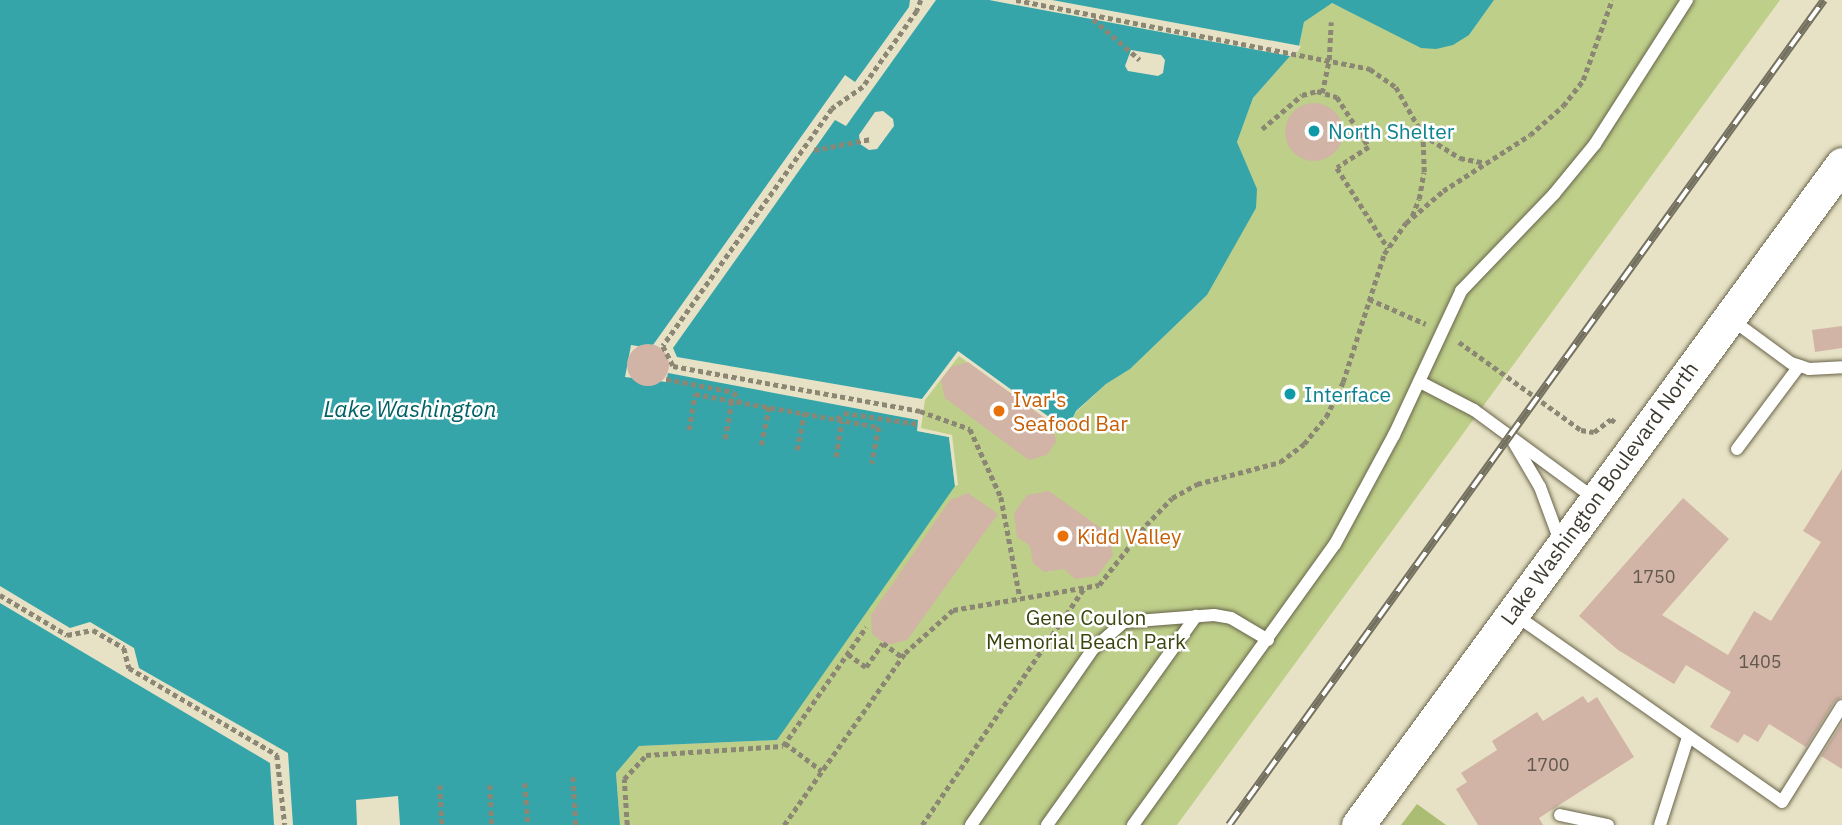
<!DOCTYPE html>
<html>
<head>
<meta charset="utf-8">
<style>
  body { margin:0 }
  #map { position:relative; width:1842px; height:825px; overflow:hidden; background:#e7e2c5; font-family:"IBM Plex Sans",sans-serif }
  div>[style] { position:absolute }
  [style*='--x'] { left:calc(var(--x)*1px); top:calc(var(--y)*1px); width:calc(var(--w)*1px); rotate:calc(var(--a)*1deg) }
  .green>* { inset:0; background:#becf8a }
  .forest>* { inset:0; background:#abbc73 }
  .water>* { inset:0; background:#35a5a9 }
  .pier>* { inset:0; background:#e7e2c5 }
  .building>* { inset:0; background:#d1b4a6 }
  .round { border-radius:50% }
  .path>* { height:4.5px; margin-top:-2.25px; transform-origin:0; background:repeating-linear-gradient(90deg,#8b8774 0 5px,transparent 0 8.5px) }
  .roads { filter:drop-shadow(0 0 2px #69644b) drop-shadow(0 0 2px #69644b) }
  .service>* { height:12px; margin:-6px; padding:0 6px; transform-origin:6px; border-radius:6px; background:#fff }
  .tertiary>* { height:33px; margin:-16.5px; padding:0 16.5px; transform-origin:16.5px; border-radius:16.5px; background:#fff }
  .rail>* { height:8px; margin-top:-4px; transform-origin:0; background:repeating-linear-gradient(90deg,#fff 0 16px,#747160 0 32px); box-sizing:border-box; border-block:2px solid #747160 }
  .dots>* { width:19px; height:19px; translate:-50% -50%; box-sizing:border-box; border:4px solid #fff; border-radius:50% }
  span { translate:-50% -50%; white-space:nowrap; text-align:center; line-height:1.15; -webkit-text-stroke:5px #fff; paint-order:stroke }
  .number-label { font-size:18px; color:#62594e }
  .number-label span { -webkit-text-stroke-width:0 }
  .culture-label { font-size:21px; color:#0d838f }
  .left { translate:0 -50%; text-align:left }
  .food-label { font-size:21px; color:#c56008 }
  .street-label { font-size:21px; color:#3d3b30 }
  .park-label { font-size:21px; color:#3a450e }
  .water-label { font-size:23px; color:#006265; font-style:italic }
</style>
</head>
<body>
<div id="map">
  <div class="green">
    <i style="clip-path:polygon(1494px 0,1780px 0,1177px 825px,620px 825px,616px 773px,639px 746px,777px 740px,917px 431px,922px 399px,958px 351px,1067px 430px,1076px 412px,1106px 384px,1130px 369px,1207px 295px,1250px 175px,1237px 142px,1253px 98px,1299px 46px,1304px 22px,1331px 3px,1372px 21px,1469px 35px)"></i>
  </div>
  <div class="forest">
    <i style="clip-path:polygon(1417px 804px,1446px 825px,1401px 825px)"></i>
  </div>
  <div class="water">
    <i style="clip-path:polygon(0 0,1494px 0,1469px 35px,1453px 45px,1436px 49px,1421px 48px,1332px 3px,1304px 22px,1299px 46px,1253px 98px,1237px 142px,1257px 189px,1256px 208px,1207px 295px,1130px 369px,1106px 384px,1076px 411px,1067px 430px,958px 352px,922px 399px,918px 431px,949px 437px,955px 486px,777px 740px,639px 746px,616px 773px,620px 825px,0 825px)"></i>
  </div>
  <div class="pier">
    <i style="clip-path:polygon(910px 0,936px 0,846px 126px,835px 120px,673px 348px,677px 357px,922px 399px,958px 351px,1067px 430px,1064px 432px,959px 356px,925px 400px,921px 428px,952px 435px,958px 485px,955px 486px,949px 437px,917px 431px,918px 420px,668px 373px,666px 382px,625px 377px,631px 345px,650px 348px,653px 345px,845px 75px,855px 82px,909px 7px)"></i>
    <i style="clip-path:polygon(989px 0,1052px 0,1301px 46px,1295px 57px)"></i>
    <i style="clip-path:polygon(1131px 50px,1161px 55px,1165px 60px,1163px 73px,1158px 76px,1128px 71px,1125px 66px)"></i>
    <i style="clip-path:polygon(883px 111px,893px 119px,894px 126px,877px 149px,869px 150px,860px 144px,859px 135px,875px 112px)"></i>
    <i style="clip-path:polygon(0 586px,70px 628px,90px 622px,134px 648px,139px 668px,288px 753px,293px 825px,274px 825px,270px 763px,0 603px)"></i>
    <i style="clip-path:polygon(398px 796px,400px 825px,357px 825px,356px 800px)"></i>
  </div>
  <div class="building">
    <i class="round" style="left:1285px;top:103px;width:58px;height:58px"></i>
    <i style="clip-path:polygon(1842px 326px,1842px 348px,1815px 352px,1812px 330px)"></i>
    <i class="round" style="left:627px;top:344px;width:42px;height:42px"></i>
    <i style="clip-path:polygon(968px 362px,1053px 424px,1056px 442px,1047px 455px,1029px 460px,945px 398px,941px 380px,951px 367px)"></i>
    <i style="clip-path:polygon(1842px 469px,1842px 697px,1835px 701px,1806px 747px,1769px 724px,1758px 742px,1744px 734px,1738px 743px,1710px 727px,1731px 692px,1686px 665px,1674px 684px,1618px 650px,1579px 616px,1683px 498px,1729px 539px,1662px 615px,1728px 655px,1754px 611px,1771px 621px,1821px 542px,1803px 531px)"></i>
    <i style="clip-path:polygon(1049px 491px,1109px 534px,1113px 555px,1097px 576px,1075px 579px,1064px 569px,1044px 572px,1033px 563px,1030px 546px,1017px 537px,1014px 513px,1027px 495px)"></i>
    <i style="clip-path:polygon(968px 493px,998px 514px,907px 640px,887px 645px,872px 634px,871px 615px,950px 500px)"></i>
    <i style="clip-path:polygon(1583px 696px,1588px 703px,1597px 697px,1634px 757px,1539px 818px,1543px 825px,1478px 825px,1456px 789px,1467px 782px,1461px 773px,1497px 750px,1492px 741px,1537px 712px,1543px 721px)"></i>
    <i style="clip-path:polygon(1842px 723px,1842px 769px,1821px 756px)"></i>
  </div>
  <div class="path">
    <i style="--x:921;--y:0;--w:12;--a:110"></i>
    <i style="--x:917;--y:11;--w:93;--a:125.4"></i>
    <i style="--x:863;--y:87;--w:38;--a:145"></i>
    <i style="--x:832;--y:109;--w:291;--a:125.5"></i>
    <i style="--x:663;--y:346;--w:22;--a:63"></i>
    <i style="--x:673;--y:366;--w:251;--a:10.3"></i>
    <i style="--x:920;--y:411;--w:53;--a:19.8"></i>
    <i style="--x:970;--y:429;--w:75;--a:65.5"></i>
    <i style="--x:1001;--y:497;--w:103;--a:79.3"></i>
    <i style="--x:1016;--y:0;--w:361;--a:11"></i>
    <i style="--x:1370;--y:69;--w:32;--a:35"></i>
    <i style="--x:1396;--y:87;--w:55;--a:60.6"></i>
    <i style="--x:1423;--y:135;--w:44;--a:31.9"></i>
    <i style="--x:1460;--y:158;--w:25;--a:11"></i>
    <i style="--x:1093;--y:19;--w:62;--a:41.1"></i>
    <i style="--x:1322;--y:93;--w:34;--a:-78"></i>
    <i style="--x:1329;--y:60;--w:38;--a:-87"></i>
    <i style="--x:1262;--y:129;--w:52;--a:-40.4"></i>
    <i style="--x:1302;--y:95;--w:16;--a:-15"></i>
    <i style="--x:1317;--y:91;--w:21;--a:17"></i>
    <i style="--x:1337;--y:97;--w:59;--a:57.4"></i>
    <i style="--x:1369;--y:147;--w:38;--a:147"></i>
    <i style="--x:1337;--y:168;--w:95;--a:57.5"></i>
    <i style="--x:814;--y:150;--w:58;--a:-10.9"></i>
    <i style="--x:1412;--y:216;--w:18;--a:-68"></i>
    <i style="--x:1419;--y:199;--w:27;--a:-80"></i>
    <i style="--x:1424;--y:172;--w:36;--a:-92"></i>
    <i style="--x:1369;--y:299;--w:62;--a:23.7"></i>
    <i style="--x:1459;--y:342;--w:150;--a:35.8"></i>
    <i style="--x:1581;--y:430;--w:13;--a:9"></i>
    <i style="--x:1594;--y:432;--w:21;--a:-37"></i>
    <i style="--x:1611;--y:419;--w:5;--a:37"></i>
    <i style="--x:666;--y:379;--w:69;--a:10.8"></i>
    <i style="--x:734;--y:392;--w:11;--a:63"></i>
    <i style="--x:837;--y:419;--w:9;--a:-41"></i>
    <i style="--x:844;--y:413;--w:75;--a:8.5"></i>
    <i style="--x:689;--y:430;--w:36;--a:-81"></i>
    <i style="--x:695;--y:394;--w:187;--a:10.2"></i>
    <i style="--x:879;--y:427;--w:37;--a:101"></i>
    <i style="--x:725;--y:439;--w:40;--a:-80"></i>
    <i style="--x:761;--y:445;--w:39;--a:-78"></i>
    <i style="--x:797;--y:450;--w:38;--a:-79"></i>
    <i style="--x:836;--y:457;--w:36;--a:-81"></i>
    <i style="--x:0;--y:595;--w:78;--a:30.8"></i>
    <i style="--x:67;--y:635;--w:26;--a:-11"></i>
    <i style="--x:93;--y:630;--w:36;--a:30"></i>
    <i style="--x:124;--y:648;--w:21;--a:76"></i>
    <i style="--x:129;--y:668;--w:172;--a:30.4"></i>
    <i style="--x:277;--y:755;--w:70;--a:83.5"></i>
    <i style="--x:848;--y:654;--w:22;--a:36"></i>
    <i style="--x:866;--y:667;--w:29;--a:-55"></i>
    <i style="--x:883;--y:643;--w:24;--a:36"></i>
    <i style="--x:785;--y:743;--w:46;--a:37.1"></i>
    <i style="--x:573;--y:777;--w:48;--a:86.4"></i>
    <i style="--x:525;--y:783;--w:42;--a:85.9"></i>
    <i style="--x:440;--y:785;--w:40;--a:87.1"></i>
    <i style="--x:490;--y:785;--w:40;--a:87.1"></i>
    <i style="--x:627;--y:825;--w:46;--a:-93.7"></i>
    <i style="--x:624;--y:779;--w:33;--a:-47"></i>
    <i style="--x:646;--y:755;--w:137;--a:-3.8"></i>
    <i style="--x:783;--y:746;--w:145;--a:-55.1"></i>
    <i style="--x:784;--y:825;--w:210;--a:-54.9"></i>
    <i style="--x:905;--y:653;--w:64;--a:-41.9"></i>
    <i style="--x:953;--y:610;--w:148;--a:-9.7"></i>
    <i style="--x:1099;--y:585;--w:76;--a:-51.9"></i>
    <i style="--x:1146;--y:525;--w:37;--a:-46"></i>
    <i style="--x:1172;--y:498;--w:29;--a:-29"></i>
    <i style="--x:1197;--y:484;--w:86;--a:-14.8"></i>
    <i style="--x:1280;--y:462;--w:30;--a:-37"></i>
    <i style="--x:1304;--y:444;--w:35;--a:-51"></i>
    <i style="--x:1326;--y:417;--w:39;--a:-64"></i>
    <i style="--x:1343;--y:382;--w:134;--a:-72.2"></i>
    <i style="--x:1384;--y:254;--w:38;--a:-55"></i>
    <i style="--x:1406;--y:223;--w:49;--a:-40.9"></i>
    <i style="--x:1443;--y:191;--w:103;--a:-32.8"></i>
    <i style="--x:1530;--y:135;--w:44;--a:-41.3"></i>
    <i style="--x:1563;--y:106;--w:33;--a:-52"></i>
    <i style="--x:1583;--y:80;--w:85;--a:-70.1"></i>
    <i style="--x:922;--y:825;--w:288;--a:-55.6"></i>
  </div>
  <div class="roads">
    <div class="service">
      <i style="--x:1731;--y:319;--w:74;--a:36.3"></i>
      <i style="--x:1791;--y:363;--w:19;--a:18"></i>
      <i style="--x:1809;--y:369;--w:33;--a:-3"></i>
      <i style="--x:1420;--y:382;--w:61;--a:27.4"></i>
      <i style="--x:1474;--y:410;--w:149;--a:36.3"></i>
      <i style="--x:1513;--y:441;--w:53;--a:59.6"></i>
      <i style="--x:1540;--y:487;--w:58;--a:69.7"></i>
      <i style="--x:1737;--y:449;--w:104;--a:-53.2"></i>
      <i style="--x:1514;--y:614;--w:327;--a:35"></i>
      <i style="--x:1782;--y:802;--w:113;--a:-58"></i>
      <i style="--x:1560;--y:815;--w:49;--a:11.8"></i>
      <i style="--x:971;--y:825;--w:214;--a:-55.3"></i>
      <i style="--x:1093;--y:649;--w:41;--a:-41.1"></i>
      <i style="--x:1124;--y:622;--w:90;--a:-4.4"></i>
      <i style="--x:1214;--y:615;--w:17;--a:10"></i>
      <i style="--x:1231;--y:618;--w:43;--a:30.7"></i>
      <i style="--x:1047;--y:825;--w:257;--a:-54.5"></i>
      <i style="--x:1133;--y:825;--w:346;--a:-54.3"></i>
      <i style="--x:1335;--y:544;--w:124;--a:-61.6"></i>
      <i style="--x:1394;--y:435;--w:159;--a:-65"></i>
      <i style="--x:1461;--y:291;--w:134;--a:-46.2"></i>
      <i style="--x:1554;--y:194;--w:65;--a:-50.6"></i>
      <i style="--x:1595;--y:144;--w:171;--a:-57.4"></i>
      <i style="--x:1660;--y:825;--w:92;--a:-72.3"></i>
    </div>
    <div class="tertiary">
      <i style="--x:1358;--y:825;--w:819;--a:-53.79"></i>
    </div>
  </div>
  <div class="rail">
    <i style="--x:1229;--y:825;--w:1017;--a:-54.2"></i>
  </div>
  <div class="dots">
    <i style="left:1314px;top:131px;background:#0f9aa8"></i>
    <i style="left:1290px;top:394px;background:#0f9aa8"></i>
    <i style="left:999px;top:411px;background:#e8710a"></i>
    <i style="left:1063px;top:536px;background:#e8710a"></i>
  </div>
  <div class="number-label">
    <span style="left:1654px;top:577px">1750</span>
    <span style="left:1760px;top:662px">1405</span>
    <span style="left:1548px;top:765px">1700</span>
  </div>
  <div class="culture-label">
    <span class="left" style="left:1328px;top:131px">North Shelter</span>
    <span class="left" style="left:1304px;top:394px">Interface</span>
  </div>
  <div class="food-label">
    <span class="left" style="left:1013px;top:411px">Ivar's<br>Seafood Bar</span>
    <span class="left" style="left:1077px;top:536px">Kidd Valley</span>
  </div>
  <div class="street-label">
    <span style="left:1599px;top:493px;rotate:-54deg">Lake Washington Boulevard North</span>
  </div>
  <div class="park-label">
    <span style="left:1086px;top:629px">Gene Coulon<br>Memorial Beach Park</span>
  </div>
  <div class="water-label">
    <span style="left:410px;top:408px">Lake Washington</span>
  </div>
</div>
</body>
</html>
